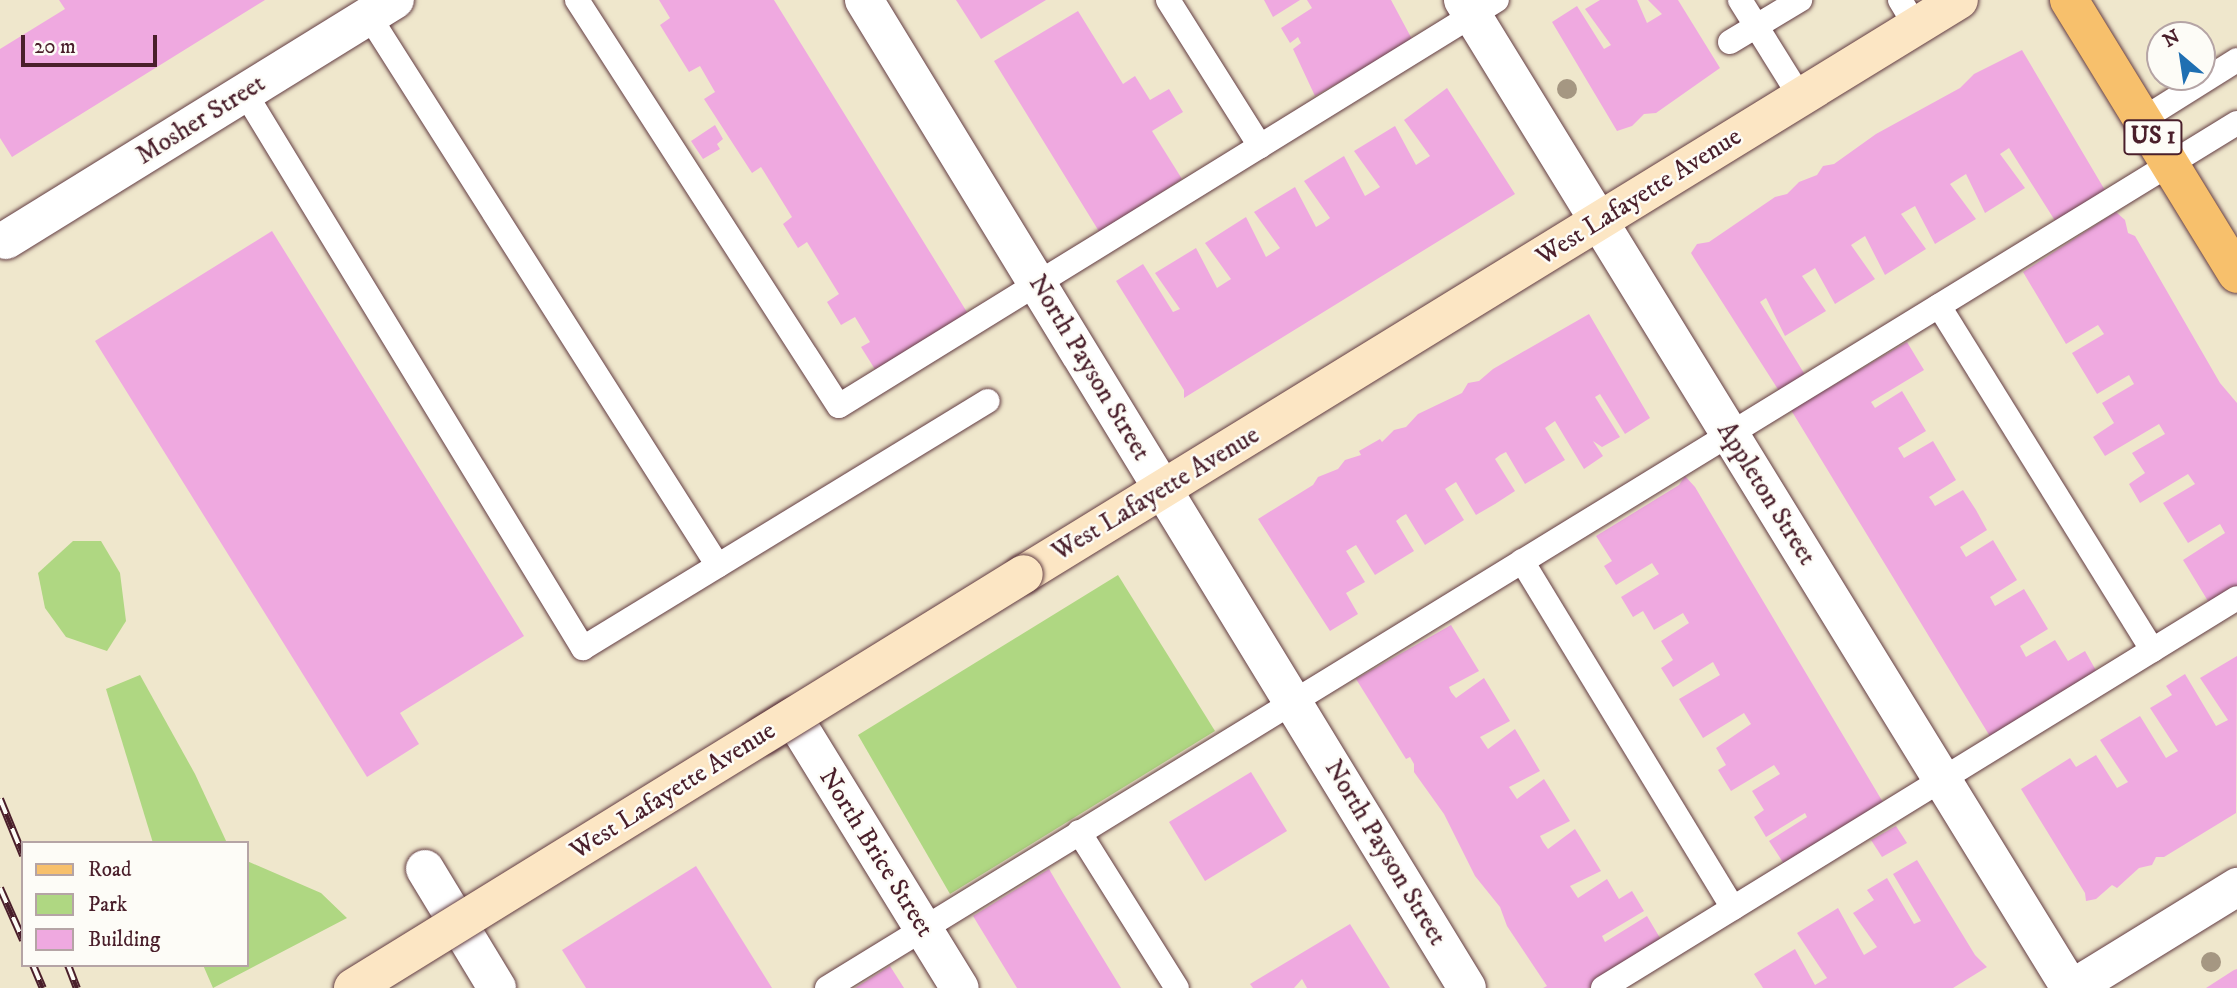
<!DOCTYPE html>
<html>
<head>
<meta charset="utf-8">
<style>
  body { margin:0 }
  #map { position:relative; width:2237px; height:988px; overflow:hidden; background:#efe7cc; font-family:"IM FELL DW Pica",serif }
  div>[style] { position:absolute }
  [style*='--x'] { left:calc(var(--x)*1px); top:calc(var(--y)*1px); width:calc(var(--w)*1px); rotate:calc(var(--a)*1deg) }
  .green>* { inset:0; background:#afd782 }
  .building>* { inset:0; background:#efa9e0 }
  .roads { filter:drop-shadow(0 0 2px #633d43) drop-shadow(0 0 2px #633d43) }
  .lane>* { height:24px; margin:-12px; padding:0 12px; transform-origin:12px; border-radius:12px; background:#fff }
  .street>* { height:38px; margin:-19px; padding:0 19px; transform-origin:19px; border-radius:19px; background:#fff }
  .secondary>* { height:38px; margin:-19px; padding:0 19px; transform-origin:19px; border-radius:19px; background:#fce6c4 }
  .primary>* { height:38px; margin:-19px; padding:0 19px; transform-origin:19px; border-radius:19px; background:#f7c06c }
  .rail>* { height:8px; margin-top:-4px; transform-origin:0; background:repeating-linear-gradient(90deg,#fdfcf7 0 16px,#4a1f2b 0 32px); box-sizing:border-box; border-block:2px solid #4a1f2b }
  .bridges { filter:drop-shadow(0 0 2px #633d43) drop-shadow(0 0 2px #633d43) }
  .secondary-bridge>* { height:38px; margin:-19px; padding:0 19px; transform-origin:19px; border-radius:19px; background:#fce6c4 }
  .trees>* { width:20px; height:20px; margin:-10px; border-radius:50%; background:#a59782 }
  span { translate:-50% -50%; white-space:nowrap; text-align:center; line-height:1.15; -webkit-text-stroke:5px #fdfcf7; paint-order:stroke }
  .shield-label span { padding:2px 5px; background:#fdfcf7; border:2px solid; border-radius:5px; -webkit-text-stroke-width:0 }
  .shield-label { font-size:24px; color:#4a1f2b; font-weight:700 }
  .street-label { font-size:26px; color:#4a1f2b }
  .legend { position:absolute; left:21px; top:841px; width:228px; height:126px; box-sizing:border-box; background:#fdfcf7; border:2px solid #b5a4a5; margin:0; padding:9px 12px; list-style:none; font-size:21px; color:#4a1f2b }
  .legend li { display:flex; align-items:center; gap:14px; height:35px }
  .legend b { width:35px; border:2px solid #b5a4a5 }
  .north { position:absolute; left:2146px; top:21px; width:70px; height:70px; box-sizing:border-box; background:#fdfcf7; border:2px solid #b5a4a5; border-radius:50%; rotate:331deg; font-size:19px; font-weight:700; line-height:28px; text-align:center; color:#4a1f2b }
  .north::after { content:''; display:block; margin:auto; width:24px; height:32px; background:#1f6fb2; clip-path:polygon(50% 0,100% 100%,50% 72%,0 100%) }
  .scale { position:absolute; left:21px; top:35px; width:136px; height:32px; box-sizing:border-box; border:4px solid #4a1f2b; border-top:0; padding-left:9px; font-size:21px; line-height:24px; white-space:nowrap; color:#4a1f2b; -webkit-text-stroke:5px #fdfcf7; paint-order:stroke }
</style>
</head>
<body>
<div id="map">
  <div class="green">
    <i style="clip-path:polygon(73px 541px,101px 541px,120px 573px,126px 621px,107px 651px,66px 637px,45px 608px,38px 573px)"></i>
    <i style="clip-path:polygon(1118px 575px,1215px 731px,950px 894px,858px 735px)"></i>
    <i style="clip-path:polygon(140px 675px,195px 774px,227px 843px,153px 843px,106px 689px)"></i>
    <i style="clip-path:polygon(247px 861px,321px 893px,347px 918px,213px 988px,203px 965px,247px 965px)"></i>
  </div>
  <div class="building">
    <i style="clip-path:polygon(59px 0,265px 0,12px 157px,0 138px,0 49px,65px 9px)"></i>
    <i style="clip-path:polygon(659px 0,774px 0,970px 317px,876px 371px,861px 347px,870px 342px,855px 317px,841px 325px,827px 302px,839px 294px,807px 242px,798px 248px,783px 224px,792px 217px,761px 167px,752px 173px,704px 99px,715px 92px,700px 66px,689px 72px,660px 25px,670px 18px)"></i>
    <i style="clip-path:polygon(956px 0,1046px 0,981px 39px)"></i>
    <i style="clip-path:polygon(1264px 0,1300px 0,1273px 17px)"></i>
    <i style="clip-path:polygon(1307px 0,1391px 0,1413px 41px,1315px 96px,1293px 49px,1301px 43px,1298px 37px,1290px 43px,1281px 28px,1312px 8px)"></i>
    <i style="clip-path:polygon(1600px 0,1637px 0,1647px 23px,1662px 14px,1648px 0,1678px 0,1720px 68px,1656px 113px,1644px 114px,1632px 126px,1617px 131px,1552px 22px,1577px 6px,1604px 49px,1611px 45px,1585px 9px)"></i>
    <i style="clip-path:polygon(1078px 11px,1123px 84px,1135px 76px,1150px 100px,1169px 89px,1183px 112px,1152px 131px,1182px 179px,1100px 233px,994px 61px)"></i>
    <i style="clip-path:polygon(2022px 50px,2109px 197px,2059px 227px,2009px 148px,2000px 154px,2025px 188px,1985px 213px,1966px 174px,1950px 184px,1976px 219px,1935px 244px,1915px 206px,1901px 214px,1926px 249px,1885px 275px,1865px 236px,1851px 245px,1875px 279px,1835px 304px,1815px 268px,1809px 272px,1802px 276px,1826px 311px,1785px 336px,1766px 298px,1760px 302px,1807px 378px,1781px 394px,1694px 258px,1691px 253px,1697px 244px,1709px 242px,1775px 197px,1787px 194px,1799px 182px,1817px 175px,1823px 166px,1834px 164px,1876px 134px,1960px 88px,1974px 74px)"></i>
    <i style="clip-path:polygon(1447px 88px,1515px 194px,1184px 398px,1184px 390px,1116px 281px,1143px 264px,1173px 312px,1180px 309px,1155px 273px,1196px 248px,1217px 288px,1231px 279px,1205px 243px,1246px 217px,1266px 257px,1280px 248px,1254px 212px,1295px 187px,1316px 227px,1323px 223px,1330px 218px,1304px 181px,1344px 156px,1365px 196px,1380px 187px,1354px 151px,1395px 126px,1416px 165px,1430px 156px,1404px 120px)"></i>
    <i style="clip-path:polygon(715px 125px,723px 139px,717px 144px,720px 149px,703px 159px,691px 141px)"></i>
    <i style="clip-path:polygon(2116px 212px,2125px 220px,2128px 233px,2135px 236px,2220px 383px,2237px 403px,2237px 590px,2211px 606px,2183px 560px,2225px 533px,2220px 524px,2188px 543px,2163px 503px,2195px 484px,2188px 474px,2140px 503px,2129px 484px,2145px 473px,2132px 453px,2165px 434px,2159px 424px,2105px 456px,2093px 437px,2114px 423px,2102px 403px,2134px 384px,2129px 375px,2097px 394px,2072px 353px,2104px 334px,2098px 325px,2066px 344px,2023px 272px)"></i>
    <i style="clip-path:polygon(272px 231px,524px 636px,400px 713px,419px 744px,367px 777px,95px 341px)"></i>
    <i style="clip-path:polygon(1589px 314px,1650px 418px,1625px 434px,1600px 394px,1595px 397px,1620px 437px,1602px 447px,1593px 441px,1603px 456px,1584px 469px,1555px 421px,1545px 428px,1565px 460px,1525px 484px,1506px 452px,1500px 455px,1495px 459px,1515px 491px,1495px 504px,1476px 515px,1456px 482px,1445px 489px,1464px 520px,1444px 533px,1425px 545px,1406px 514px,1401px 517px,1396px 521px,1414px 551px,1375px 575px,1356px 545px,1346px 551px,1365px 582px,1346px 593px,1358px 614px,1330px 631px,1258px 519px,1313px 485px,1318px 477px,1338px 469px,1345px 460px,1361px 455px,1359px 451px,1380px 439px,1382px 442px,1394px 430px,1406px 427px,1418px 414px,1462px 393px,1468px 383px,1479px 381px,1493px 369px)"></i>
    <i style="clip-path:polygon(1907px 342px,1924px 370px,1871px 402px,1875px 408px,1902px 391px,1926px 431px,1898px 448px,1904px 458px,1933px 441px,1956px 480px,1929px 497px,1932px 501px,1935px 506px,1963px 490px,1976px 510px,1987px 530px,1960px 547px,1966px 557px,1993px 540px,2017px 580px,1990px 597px,1995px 606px,2024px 589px,2048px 629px,2020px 646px,2026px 657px,2055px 640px,2068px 661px,2085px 651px,2098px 674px,1994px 743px,1791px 410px)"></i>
    <i style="clip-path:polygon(1685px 476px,1695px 487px,1887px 809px,1786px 867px,1769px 841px,1807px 817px,1805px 813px,1766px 837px,1754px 817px,1764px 810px,1752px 791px,1780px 774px,1774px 765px,1731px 791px,1718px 770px,1726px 765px,1716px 748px,1751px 724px,1744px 713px,1703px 738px,1679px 699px,1720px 675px,1713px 662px,1673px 687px,1661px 668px,1673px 660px,1661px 641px,1689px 623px,1683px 613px,1654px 630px,1643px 611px,1633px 617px,1621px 597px,1659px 574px,1652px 563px,1616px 585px,1604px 566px,1612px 561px,1596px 536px,1679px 485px)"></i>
    <i style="clip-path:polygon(1451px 625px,1479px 671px,1449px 687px,1451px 692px,1456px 698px,1484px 678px,1510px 721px,1480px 737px,1488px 749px,1515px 729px,1540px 771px,1509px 787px,1517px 799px,1544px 779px,1570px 821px,1540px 836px,1543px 842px,1548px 849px,1575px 829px,1601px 871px,1570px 886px,1578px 898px,1607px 879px,1619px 899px,1632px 891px,1644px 911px,1602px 936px,1605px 942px,1647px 916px,1663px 943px,1589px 988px,1543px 988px,1547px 986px,1507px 926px,1500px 907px,1475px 876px,1444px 814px,1414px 772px,1414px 764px,1410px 757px,1406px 759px,1356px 679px)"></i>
    <i style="clip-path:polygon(2237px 656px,2236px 813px,2164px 857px,2156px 857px,2152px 865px,2139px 868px,2117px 888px,2112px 885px,2096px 899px,2086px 901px,2085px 893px,2021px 789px,2070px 758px,2076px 767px,2096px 755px,2117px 788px,2128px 782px,2100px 740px,2140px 716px,2166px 758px,2171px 755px,2178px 751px,2150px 708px,2172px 695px,2166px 686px,2185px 674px,2216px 726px,2228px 720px,2200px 678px)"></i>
    <i style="clip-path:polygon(1251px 772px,1287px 831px,1205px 881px,1169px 822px)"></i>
    <i style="clip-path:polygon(1896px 826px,1907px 843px,1882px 857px,1871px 840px)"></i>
    <i style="clip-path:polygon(1917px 860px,1975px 955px,1987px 967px,1953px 988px,1763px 988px,1754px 974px,1795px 949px,1815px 985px,1827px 978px,1797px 933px,1838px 908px,1864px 955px,1877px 947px,1853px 913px,1874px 900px,1867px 890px,1887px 878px,1914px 924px,1921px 921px,1893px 874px)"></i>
    <i style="clip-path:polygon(696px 866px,772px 988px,586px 988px,562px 950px)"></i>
    <i style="clip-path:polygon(1049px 869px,1063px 893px,1121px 988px,1017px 988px,973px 916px)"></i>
    <i style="clip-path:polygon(1350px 924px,1390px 988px,1307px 988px,1302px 979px,1294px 988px,1253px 988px,1250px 984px)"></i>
    <i style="clip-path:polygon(890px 966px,904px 988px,855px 988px)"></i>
    <i style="clip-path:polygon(2237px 969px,2237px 988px,2206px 988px,2234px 970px)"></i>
  </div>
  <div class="roads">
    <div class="lane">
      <i style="--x:577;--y:0;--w:483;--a:57.2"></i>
      <i style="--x:839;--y:406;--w:773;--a:-31.68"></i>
      <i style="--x:1168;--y:0;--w:173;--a:57.8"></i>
      <i style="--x:1740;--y:0;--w:115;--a:58.1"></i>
      <i style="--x:1900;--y:0;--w:31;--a:59"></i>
      <i style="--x:369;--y:16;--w:651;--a:57.6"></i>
      <i style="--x:1730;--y:42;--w:82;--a:-31"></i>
      <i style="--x:245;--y:93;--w:650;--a:58.66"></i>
      <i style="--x:583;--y:648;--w:474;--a:-31.4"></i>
      <i style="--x:2143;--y:119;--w:111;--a:-32.1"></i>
      <i style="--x:1939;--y:306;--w:405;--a:58.2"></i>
      <i style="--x:1522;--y:561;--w:406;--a:58.7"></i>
      <i style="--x:1079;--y:832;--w:184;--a:57.9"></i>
      <i style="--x:827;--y:988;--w:1654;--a:-31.53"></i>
      <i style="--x:1603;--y:988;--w:744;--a:-31.6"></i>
    </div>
    <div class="street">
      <i style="--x:864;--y:0;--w:1157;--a:58.6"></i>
      <i style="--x:1463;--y:0;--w:1160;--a:58.43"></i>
      <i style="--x:6;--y:240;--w:457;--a:-31.7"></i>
      <i style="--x:764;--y:735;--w:34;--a:-32"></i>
      <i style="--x:793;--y:717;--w:318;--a:58.4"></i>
      <i style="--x:425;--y:869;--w:139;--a:58.8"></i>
      <i style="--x:2073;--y:988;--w:193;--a:-31.6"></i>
    </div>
    <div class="secondary">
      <i style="--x:1024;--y:574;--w:1097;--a:-31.55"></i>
    </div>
    <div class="primary">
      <i style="--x:2069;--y:0;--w:321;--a:58.5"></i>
    </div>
  </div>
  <div class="rail">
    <i style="--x:0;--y:799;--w:61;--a:67.7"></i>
    <i style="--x:0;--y:888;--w:57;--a:66.1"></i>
    <i style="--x:33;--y:965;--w:25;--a:67"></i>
    <i style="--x:68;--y:965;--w:25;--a:69"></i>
  </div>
  <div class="bridges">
    <div class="secondary-bridge">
      <i style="--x:353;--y:988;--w:788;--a:-31.67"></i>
    </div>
  </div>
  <div class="trees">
    <i style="left:1567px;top:89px"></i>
    <i style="left:2211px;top:962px"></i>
  </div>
  <div class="shield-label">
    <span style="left:2153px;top:137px">US 1</span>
  </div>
  <div class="street-label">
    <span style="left:201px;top:120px;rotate:-32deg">Mosher Street</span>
    <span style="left:1639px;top:197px;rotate:-32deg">West Lafayette Avenue</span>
    <span style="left:1089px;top:368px;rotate:59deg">North Payson Street</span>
    <span style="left:1156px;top:494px;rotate:-31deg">West Lafayette Avenue</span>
    <span style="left:1766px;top:494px;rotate:58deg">Appleton Street</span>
    <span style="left:673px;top:791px;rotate:-32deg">West Lafayette Avenue</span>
    <span style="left:876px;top:853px;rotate:58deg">North Brice Street</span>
    <span style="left:1385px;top:853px;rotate:59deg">North Payson Street</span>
  </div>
  <ul class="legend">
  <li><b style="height:9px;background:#f7c06c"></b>Road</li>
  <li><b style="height:19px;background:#afd782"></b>Park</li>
  <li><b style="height:19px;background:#efa9e0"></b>Building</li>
  </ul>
  <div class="north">N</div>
  <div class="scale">20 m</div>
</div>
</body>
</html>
